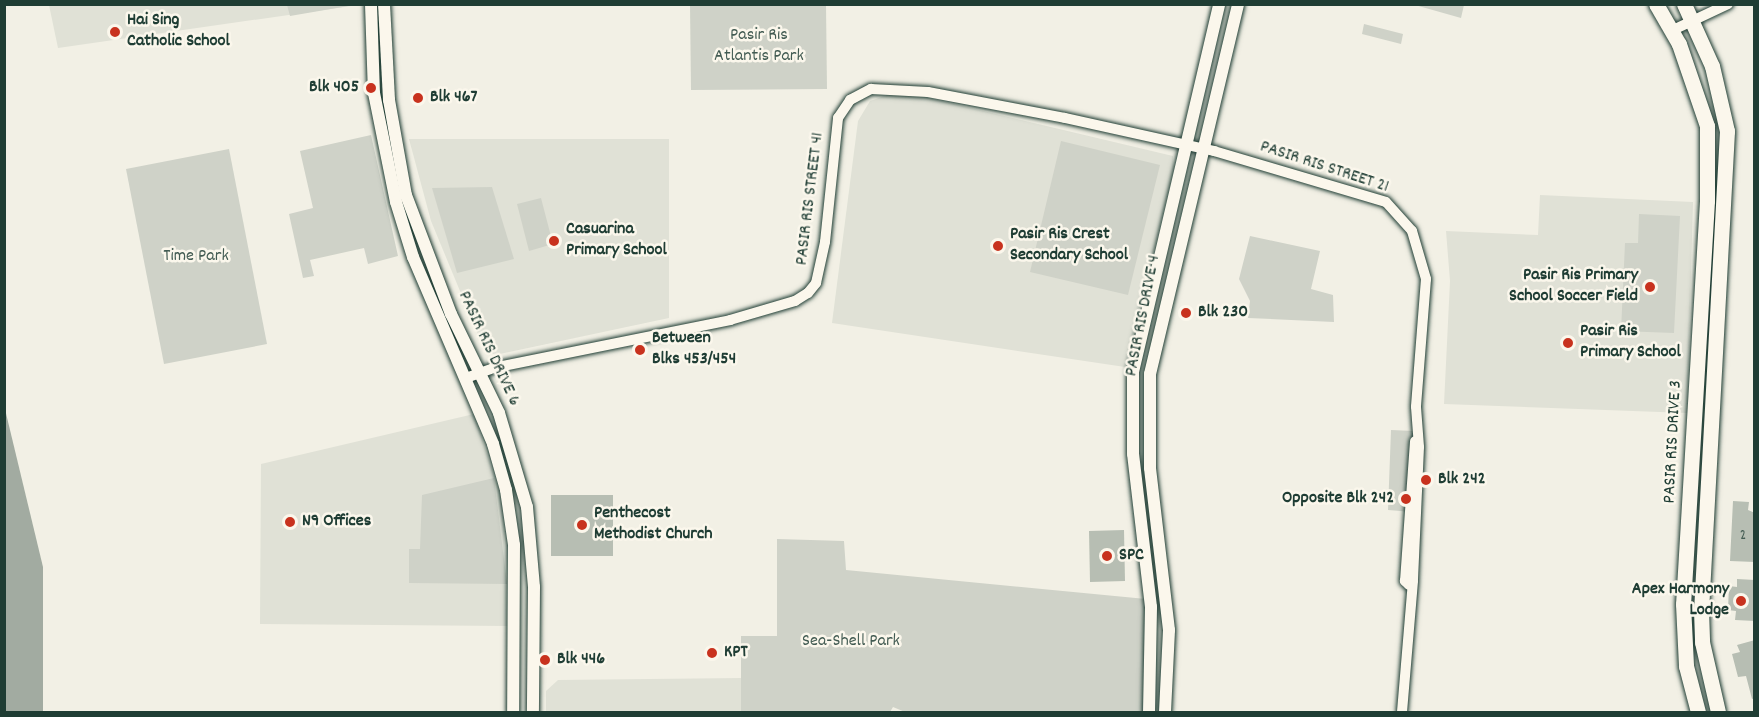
<!DOCTYPE html>
<html>
<head>
<meta charset="utf-8">
<style>
  body { margin:0 }
  #map { position:relative; width:1759px; height:717px; overflow:hidden; background:#f2f0e5; font-family:Dekko,sans-serif }
  div>[style] { position:absolute }
  [style*='--x'] { left:calc(var(--x)*1px); top:calc(var(--y)*1px); width:calc(var(--w)*1px); rotate:calc(var(--a)*1deg) }
  .built>* { inset:0; background:#e0e1d6 }
  .green>* { inset:0; background:#cfd2c8 }
  .water>* { inset:0; background:#a2aba1 }
  .building>* { inset:0; background:#b7beb3 }
  .roads { filter:drop-shadow(0 0 2px #1f3d34) drop-shadow(0 0 2px #1f3d34) }
  .minor>* { height:10px; margin:-5px; padding:0 5px; transform-origin:5px; border-radius:5px; background:#fbf7ec }
  .tertiary>* { height:12px; margin:-6px; padding:0 6px; transform-origin:6px; border-radius:6px; background:#fbf7ec }
  .primary>* { height:15px; margin:-7.5px; padding:0 7.5px; transform-origin:7.5px; border-radius:7.5px; background:#fbf7ec }
  .dots>* { width:16px; height:16px; translate:-50% -50%; box-sizing:border-box; border:3px solid #fbf7ec; border-radius:50% }
  span { translate:-50% -50%; white-space:nowrap; text-align:center; line-height:1.15; -webkit-text-stroke:5px #fbf7ec; paint-order:stroke }
  .number-label { font-size:15px; color:#455d54 }
  .number-label span { -webkit-text-stroke-width:0 }
  .poi-label { font-size:18px; color:#1f3d34; font-weight:700 }
  .left { translate:0 -50%; text-align:left }
  .right { translate:-100% -50%; text-align:right }
  .park-label { font-size:18px; color:#425b52 }
  .street-label { font-size:18px; color:#1f3d34 }
  .frame { position:absolute; inset:0; border:6px solid #1f3d34; pointer-events:none }
</style>
</head>
<body>
<div id="map">
  <div class="built">
    <i style="clip-path:polygon(365px 4px,58px 48px,49px 5px)"></i>
    <i style="clip-path:polygon(899px 91px,1173px 156px,1174px 169px,1125px 367px,832px 323px,858px 121px,870px 101px)"></i>
    <i style="clip-path:polygon(409px 139px,669px 139px,669px 318px,495px 355px,484px 349px,431px 221px)"></i>
    <i style="clip-path:polygon(1540px 195px,1693px 202px,1687px 413px,1444px 404px,1450px 281px,1446px 231px,1538px 235px)"></i>
    <i style="clip-path:polygon(474px 414px,503px 503px,507px 626px,260px 624px,261px 464px)"></i>
    <i style="clip-path:polygon(741px 678px,741px 712px,546px 712px,546px 691px,558px 680px)"></i>
  </div>
  <div class="green">
    <i style="clip-path:polygon(354px 5px,290px 16px,287px 5px,354px 4px)"></i>
    <i style="clip-path:polygon(690px 5px,826px 5px,827px 89px,691px 90px)"></i>
    <i style="clip-path:polygon(1415px 5px,1464px 5px,1461px 18px)"></i>
    <i style="clip-path:polygon(1364px 24px,1403px 34px,1401px 44px,1362px 34px)"></i>
    <i style="clip-path:polygon(371px 135px,398px 256px,368px 264px,364px 248px,310px 260px,314px 276px,303px 278px,289px 214px,313px 208px,300px 151px)"></i>
    <i style="clip-path:polygon(1061px 141px,1160px 165px,1128px 295px,1030px 272px)"></i>
    <i style="clip-path:polygon(229px 149px,267px 344px,164px 364px,126px 169px)"></i>
    <i style="clip-path:polygon(492px 187px,514px 259px,457px 273px,432px 188px)"></i>
    <i style="clip-path:polygon(541px 198px,553px 244px,529px 251px,517px 204px)"></i>
    <i style="clip-path:polygon(1639px 214px,1680px 216px,1674px 333px,1621px 331px,1625px 243px,1638px 243px)"></i>
    <i style="clip-path:polygon(1250px 236px,1320px 251px,1311px 289px,1333px 295px,1334px 322px,1248px 318px,1250px 301px,1239px 279px)"></i>
    <i style="clip-path:polygon(1391px 430px,1414px 431px,1412px 512px,1388px 510px)"></i>
    <i style="clip-path:polygon(494px 478px,507px 584px,409px 583px,409px 549px,420px 549px,422px 495px)"></i>
    <i style="clip-path:polygon(777px 539px,844px 541px,846px 570px,1146px 599px,1144px 712px,905px 712px,893px 707px,890px 712px,741px 712px,741px 636px,777px 636px)"></i>
  </div>
  <div class="water">
    <i style="clip-path:polygon(4px 405px,43px 567px,43px 712px,5px 712px)"></i>
  </div>
  <div class="building">
    <i style="clip-path:polygon(551px 495px,613px 495px,613px 556px,551px 556px)"></i>
    <i style="clip-path:polygon(1733px 501px,1749px 502px,1748px 510px,1755px 513px,1755px 562px,1730px 561px)"></i>
    <i style="clip-path:polygon(1124px 530px,1125px 581px,1090px 582px,1089px 531px)"></i>
    <i style="clip-path:polygon(1737px 579px,1755px 580px,1755px 621px,1735px 620px,1736px 611px,1728px 610px,1729px 586px,1737px 587px)"></i>
    <i style="clip-path:polygon(1755px 640px,1755px 698px,1752px 699px,1746px 676px,1738px 677px,1732px 654px,1740px 652px,1737px 645px)"></i>
  </div>
  <div class="roads">
    <div class="minor">
      <i style="--x:1673;--y:30;--w:61;--a:-25.3"></i>
      <i style="--x:466;--y:378;--w:29;--a:-20"></i>
      <i style="--x:493;--y:368;--w:242;--a:-11.4"></i>
      <i style="--x:730;--y:320;--w:68;--a:-16.3"></i>
      <i style="--x:795;--y:301;--w:15;--a:-32"></i>
      <i style="--x:808;--y:293;--w:13;--a:-51"></i>
      <i style="--x:816;--y:283;--w:42;--a:-77.6"></i>
      <i style="--x:825;--y:242;--w:125;--a:-84"></i>
      <i style="--x:838;--y:118;--w:22;--a:-56"></i>
      <i style="--x:850;--y:100;--w:24;--a:-28"></i>
      <i style="--x:871;--y:89;--w:57;--a:3"></i>
      <i style="--x:928;--y:92;--w:139;--a:10.7"></i>
      <i style="--x:1065;--y:118;--w:153;--a:12.5"></i>
      <i style="--x:1214;--y:151;--w:179;--a:16.5"></i>
      <i style="--x:1386;--y:202;--w:39;--a:48"></i>
      <i style="--x:1412;--y:231;--w:50;--a:73.7"></i>
      <i style="--x:1426;--y:279;--w:128;--a:94.5"></i>
      <i style="--x:1416;--y:407;--w:40;--a:85.7"></i>
      <i style="--x:1419;--y:447;--w:134;--a:92.6"></i>
      <i style="--x:1413;--y:581;--w:131;--a:94.8"></i>
      <i style="--x:1409;--y:585;--w:6;--a:-135"></i>
      <i style="--x:1405;--y:581;--w:140;--a:-85.9"></i>
    </div>
    <div class="tertiary">
      <i style="--x:371;--y:4;--w:89;--a:88.1"></i>
      <i style="--x:374;--y:93;--w:111;--a:78.6"></i>
      <i style="--x:396;--y:202;--w:58;--a:72.8"></i>
      <i style="--x:413;--y:257;--w:203;--a:66.8"></i>
      <i style="--x:493;--y:444;--w:48;--a:74.2"></i>
      <i style="--x:506;--y:490;--w:56;--a:81.7"></i>
      <i style="--x:514;--y:545;--w:167;--a:90.3"></i>
      <i style="--x:384;--y:4;--w:96;--a:87"></i>
      <i style="--x:389;--y:100;--w:97;--a:79.9"></i>
      <i style="--x:406;--y:195;--w:127;--a:69.3"></i>
      <i style="--x:451;--y:314;--w:110;--a:64.1"></i>
      <i style="--x:499;--y:413;--w:98;--a:73.4"></i>
      <i style="--x:527;--y:507;--w:80;--a:85"></i>
      <i style="--x:534;--y:587;--w:125;--a:90.5"></i>
      <i style="--x:1149;--y:712;--w:105;--a:-88.9"></i>
      <i style="--x:1151;--y:607;--w:154;--a:-96.7"></i>
      <i style="--x:1133;--y:454;--w:82;--a:-90"></i>
      <i style="--x:1133;--y:372;--w:378;--a:-76.8"></i>
      <i style="--x:1165;--y:712;--w:82;--a:-87.2"></i>
      <i style="--x:1169;--y:630;--w:163;--a:-96.7"></i>
      <i style="--x:1150;--y:468;--w:94;--a:-90"></i>
      <i style="--x:1150;--y:374;--w:380;--a:-76.6"></i>
    </div>
    <div class="primary">
      <i style="--x:1656;--y:4;--w:46;--a:60.1"></i>
      <i style="--x:1679;--y:44;--w:87;--a:71.1"></i>
      <i style="--x:1707;--y:126;--w:75;--a:90"></i>
      <i style="--x:1707;--y:201;--w:404;--a:93.4"></i>
      <i style="--x:1683;--y:604;--w:62;--a:87.2"></i>
      <i style="--x:1686;--y:666;--w:48;--a:75.4"></i>
      <i style="--x:1684;--y:4;--w:68;--a:65.7"></i>
      <i style="--x:1712;--y:66;--w:67;--a:77"></i>
      <i style="--x:1727;--y:131;--w:480;--a:93.1"></i>
      <i style="--x:1701;--y:610;--w:32;--a:88"></i>
      <i style="--x:1702;--y:642;--w:72;--a:77.1"></i>
    </div>
  </div>
  <div class="dots">
    <i style="left:115px;top:32px;background:#c8321e"></i>
    <i style="left:371px;top:88px;background:#c8321e"></i>
    <i style="left:418px;top:98px;background:#c8321e"></i>
    <i style="left:554px;top:241px;background:#c8321e"></i>
    <i style="left:998px;top:246px;background:#c8321e"></i>
    <i style="left:1650px;top:287px;background:#c8321e"></i>
    <i style="left:1186px;top:313px;background:#c8321e"></i>
    <i style="left:1568px;top:343px;background:#c8321e"></i>
    <i style="left:640px;top:350px;background:#c8321e"></i>
    <i style="left:1426px;top:480px;background:#c8321e"></i>
    <i style="left:1406px;top:499px;background:#c8321e"></i>
    <i style="left:290px;top:522px;background:#c8321e"></i>
    <i style="left:582px;top:525px;background:#c8321e"></i>
    <i style="left:1107px;top:556px;background:#c8321e"></i>
    <i style="left:1741px;top:601px;background:#c8321e"></i>
    <i style="left:712px;top:653px;background:#c8321e"></i>
    <i style="left:545px;top:660px;background:#c8321e"></i>
  </div>
  <div class="number-label">
    <span style="left:1743px;top:537px">2</span>
  </div>
  <div class="poi-label">
    <span class="left" style="left:127px;top:32px">Hai Sing<br>Catholic School</span>
    <span class="right" style="left:359px;top:88px">Blk 405</span>
    <span class="left" style="left:430px;top:98px">Blk 467</span>
    <span class="left" style="left:566px;top:241px">Casuarina<br>Primary School</span>
    <span class="left" style="left:1010px;top:246px">Pasir Ris Crest<br>Secondary School</span>
    <span class="right" style="left:1638px;top:287px">Pasir Ris Primary<br>School Soccer Field</span>
    <span class="left" style="left:1198px;top:313px">Blk 230</span>
    <span class="left" style="left:1580px;top:343px">Pasir Ris<br>Primary School</span>
    <span class="left" style="left:652px;top:350px">Between<br>Blks 453/454</span>
    <span class="left" style="left:1438px;top:480px">Blk 242</span>
    <span class="right" style="left:1394px;top:499px">Opposite Blk 242</span>
    <span class="left" style="left:594px;top:525px">Penthecost<br>Methodist Church</span>
    <span class="left" style="left:302px;top:522px">N9 Offices</span>
    <span class="left" style="left:1119px;top:556px">SPC</span>
    <span class="right" style="left:1729px;top:601px">Apex Harmony<br>Lodge</span>
    <span class="left" style="left:724px;top:653px">KPT</span>
    <span class="left" style="left:557px;top:660px">Blk 446</span>
  </div>
  <div class="park-label">
    <span style="left:759px;top:47px">Pasir Ris<br>Atlantis Park</span>
    <span style="left:196px;top:257px">Time Park</span>
    <span style="left:851px;top:642px">Sea-Shell Park</span>
  </div>
  <div class="street-label">
    <span style="left:1324px;top:168px;rotate:18deg">PASIR RIS STREET 21</span>
    <span style="left:811px;top:199px;rotate:-83deg">PASIR RIS STREET 41</span>
    <span style="left:1144px;top:316px;rotate:-79deg">PASIR RIS DRIVE 4</span>
    <span style="left:488px;top:349px;rotate:65deg">PASIR RIS DRIVE 6</span>
    <span style="left:1674px;top:442px;rotate:-87deg">PASIR RIS DRIVE 3</span>
  </div>
  <div class="frame"></div>
</div>
</body>
</html>
